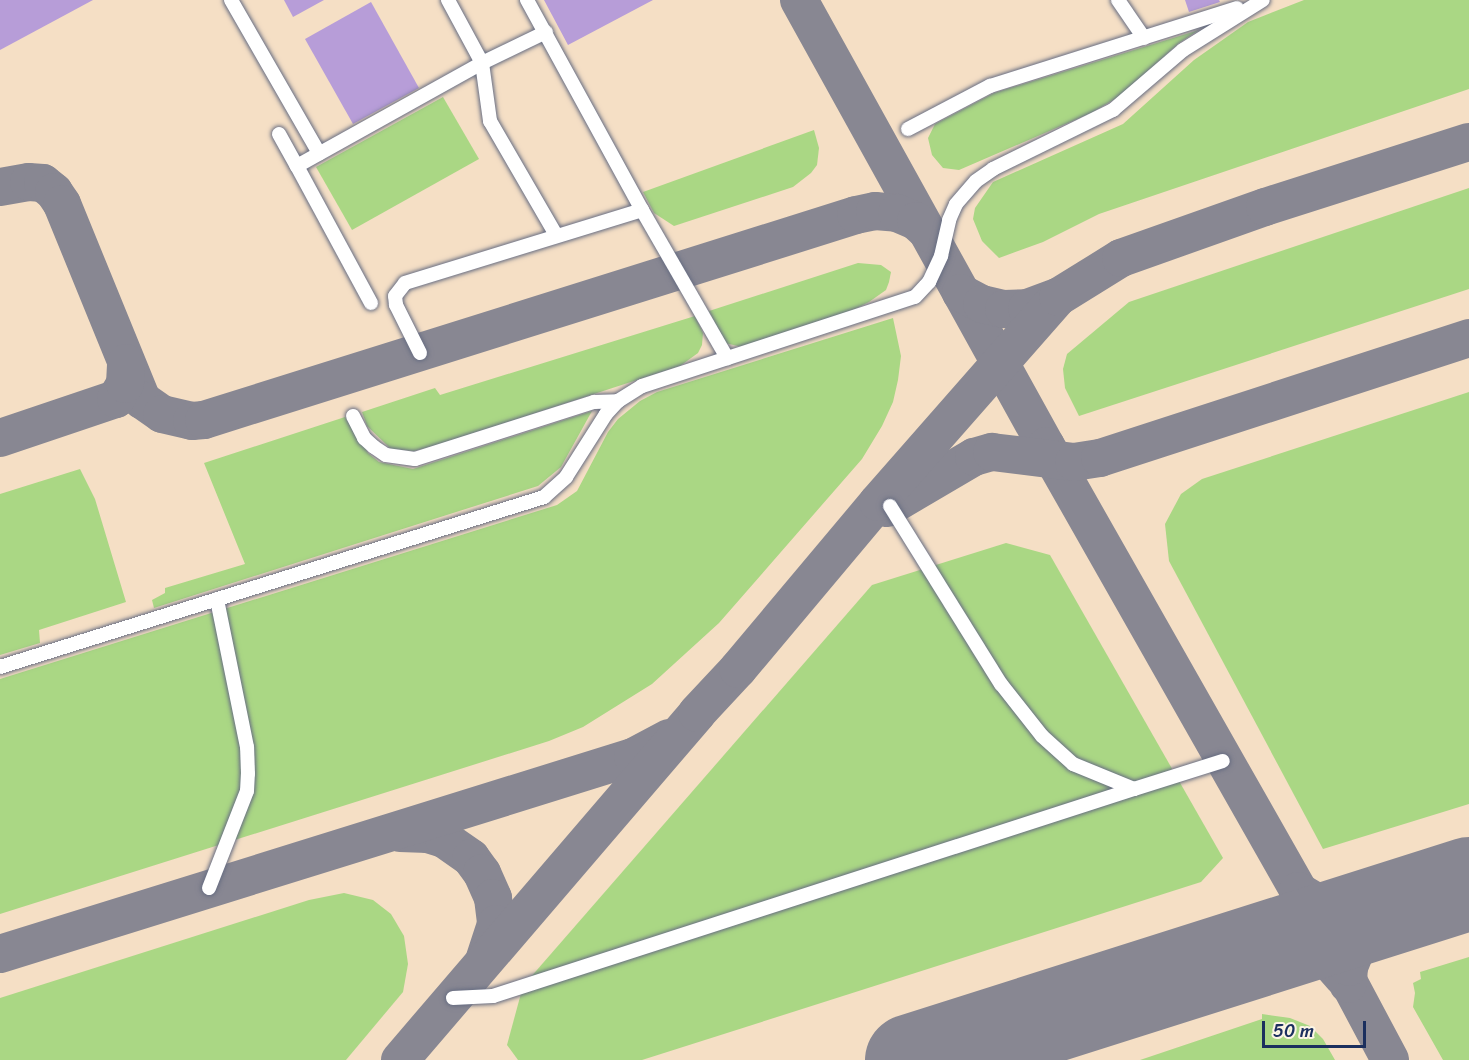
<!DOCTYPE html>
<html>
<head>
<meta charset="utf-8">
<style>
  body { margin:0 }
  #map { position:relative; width:1469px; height:1060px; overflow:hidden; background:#f5dfc5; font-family:Sriracha,sans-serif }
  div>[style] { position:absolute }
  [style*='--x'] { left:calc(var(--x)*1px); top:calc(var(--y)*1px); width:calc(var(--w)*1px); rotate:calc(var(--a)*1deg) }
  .green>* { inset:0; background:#aad784 }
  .taxiway>* { height:38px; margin:-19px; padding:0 19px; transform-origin:19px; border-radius:19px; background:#888792 }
  .runway>* { height:93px; margin:-46.5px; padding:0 46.5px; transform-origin:46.5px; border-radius:46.5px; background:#888792 }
  .building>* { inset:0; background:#b79dd8 }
  .roads { filter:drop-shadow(0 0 2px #676d82) drop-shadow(0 0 2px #676d82) }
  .minor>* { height:14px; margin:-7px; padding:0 7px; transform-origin:7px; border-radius:7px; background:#fff }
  span { translate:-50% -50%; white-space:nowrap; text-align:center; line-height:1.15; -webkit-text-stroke:4.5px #fcf5e5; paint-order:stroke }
  .scale { position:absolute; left:1262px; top:1021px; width:104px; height:27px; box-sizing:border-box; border:3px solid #1b2f5e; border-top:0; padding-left:8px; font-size:18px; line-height:21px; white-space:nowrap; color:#1b2f5e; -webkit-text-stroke:4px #fcf5e5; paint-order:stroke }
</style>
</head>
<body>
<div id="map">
  <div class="green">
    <i style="clip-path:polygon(1304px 0,1469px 0,1469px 89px,1099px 214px,1043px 242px,999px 258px,982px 241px,973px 219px,975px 208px,993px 182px,1123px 124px,1194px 60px,1248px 22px)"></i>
    <i style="clip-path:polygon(1199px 30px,1179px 43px,1120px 96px,1091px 113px,959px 170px,943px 168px,932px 155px,928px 138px,935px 124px,994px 93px)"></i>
    <i style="clip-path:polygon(443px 97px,479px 159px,352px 230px,316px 167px)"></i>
    <i style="clip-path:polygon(814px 130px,819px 148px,817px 165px,811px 173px,793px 187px,674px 226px,654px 213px,643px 192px)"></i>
    <i style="clip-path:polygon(1469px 188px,1469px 289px,1079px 416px,1065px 388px,1063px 369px,1067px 354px,1129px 302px)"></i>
    <i style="clip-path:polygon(858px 263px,881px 265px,891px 272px,889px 282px,886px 290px,869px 302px,845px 314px,742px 347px,725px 343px,709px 311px)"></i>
    <i style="clip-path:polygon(695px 316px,703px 333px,702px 345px,698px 353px,680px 366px,434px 446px,414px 451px,391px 449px,367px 426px,362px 412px,435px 388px,440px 395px)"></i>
    <i style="clip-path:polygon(893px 318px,901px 356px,898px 380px,893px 402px,882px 426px,862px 459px,719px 623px,652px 684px,583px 727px,549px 741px,0 914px,0 679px,557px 505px,577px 491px,608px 432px,618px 419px,640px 401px,657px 392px)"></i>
    <i style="clip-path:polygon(1469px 392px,1469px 804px,1323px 849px,1169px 561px,1165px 524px,1181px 494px,1202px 479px)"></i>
    <i style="clip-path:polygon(592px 411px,561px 467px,538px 486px,154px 608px,152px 600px,165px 593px,165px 588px,245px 564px,204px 463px,345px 417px,368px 453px,379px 462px,413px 469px)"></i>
    <i style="clip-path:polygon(80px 469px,95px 499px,126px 602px,39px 630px,40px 643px,0 655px,0 494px)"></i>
    <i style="clip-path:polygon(1006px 543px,1050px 555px,1223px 858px,1201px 882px,642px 1060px,518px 1060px,507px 1045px,523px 986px,872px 585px)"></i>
    <i style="clip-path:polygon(344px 893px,373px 900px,391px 914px,404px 936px,408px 964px,403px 992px,346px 1060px,0 1060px,0 998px,309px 900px)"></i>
    <i style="clip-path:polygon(1469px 957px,1469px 1060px,1443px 1060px,1413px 1007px,1415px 993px,1413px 983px,1421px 979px,1420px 972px)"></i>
    <i style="clip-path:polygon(1262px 1014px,1290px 1018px,1310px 1026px,1323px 1039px,1335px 1060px,1140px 1060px,1262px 1019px)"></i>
  </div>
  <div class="taxiway">
    <i style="--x:799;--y:0;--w:510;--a:61.02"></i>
    <i style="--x:1046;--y:446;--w:557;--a:60.4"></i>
    <i style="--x:1321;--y:930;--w:147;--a:62"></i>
    <i style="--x:0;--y:187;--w:29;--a:-10"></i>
    <i style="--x:29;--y:182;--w:14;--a:4"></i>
    <i style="--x:43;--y:183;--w:14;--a:39"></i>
    <i style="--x:54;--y:192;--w:14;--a:56"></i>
    <i style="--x:62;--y:204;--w:212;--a:67.8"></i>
    <i style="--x:142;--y:400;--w:24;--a:35"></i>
    <i style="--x:162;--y:414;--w:31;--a:13"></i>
    <i style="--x:192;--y:421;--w:12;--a:-5"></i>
    <i style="--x:204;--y:420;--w:683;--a:-17.45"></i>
    <i style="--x:856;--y:215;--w:19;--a:-12"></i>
    <i style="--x:875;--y:211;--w:22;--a:5"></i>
    <i style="--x:897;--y:213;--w:21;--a:23"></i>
    <i style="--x:916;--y:221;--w:19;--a:43"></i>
    <i style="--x:961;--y:293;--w:24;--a:28"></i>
    <i style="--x:982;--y:304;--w:23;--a:13"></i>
    <i style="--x:1004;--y:309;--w:23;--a:-2"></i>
    <i style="--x:1027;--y:308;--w:33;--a:-20"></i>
    <i style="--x:0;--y:438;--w:122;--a:-18.6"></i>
    <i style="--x:116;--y:399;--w:17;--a:-59"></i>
    <i style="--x:125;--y:384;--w:21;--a:-87"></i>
    <i style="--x:887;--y:508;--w:101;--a:-30.4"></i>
    <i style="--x:974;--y:457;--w:19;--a:-16"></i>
    <i style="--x:992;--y:452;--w:83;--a:7"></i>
    <i style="--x:1074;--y:462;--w:26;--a:-9"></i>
    <i style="--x:1100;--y:458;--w:388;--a:-18"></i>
    <i style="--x:400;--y:833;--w:28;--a:2"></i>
    <i style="--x:428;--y:834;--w:17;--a:17"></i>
    <i style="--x:444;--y:839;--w:33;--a:35"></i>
    <i style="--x:471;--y:858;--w:19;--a:54"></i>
    <i style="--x:482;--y:873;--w:27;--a:66"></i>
    <i style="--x:493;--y:898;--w:26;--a:83"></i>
    <i style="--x:496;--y:924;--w:36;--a:108"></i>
    <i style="--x:1298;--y:891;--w:27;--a:31"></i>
    <i style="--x:1321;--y:905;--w:18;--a:19"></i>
    <i style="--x:1338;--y:911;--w:37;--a:3"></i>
    <i style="--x:1268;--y:947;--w:28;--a:2"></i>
    <i style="--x:1296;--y:948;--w:24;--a:15"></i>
    <i style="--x:1319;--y:954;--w:11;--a:34"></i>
    <i style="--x:1328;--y:960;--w:23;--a:49"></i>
    <i style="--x:0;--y:954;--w:663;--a:-17.29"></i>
    <i style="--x:633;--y:757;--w:41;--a:-27.8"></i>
    <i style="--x:1348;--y:984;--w:17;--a:-87"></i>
    <i style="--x:1349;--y:967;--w:29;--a:-68"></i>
    <i style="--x:1360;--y:940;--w:35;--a:-45"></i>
    <i style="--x:1385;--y:915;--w:16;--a:-35"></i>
    <i style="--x:400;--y:1060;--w:457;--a:-49.4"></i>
    <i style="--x:697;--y:713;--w:60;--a:-47"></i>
    <i style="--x:738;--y:669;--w:218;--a:-50"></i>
    <i style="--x:878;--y:502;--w:273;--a:-48.7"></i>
    <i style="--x:1058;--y:297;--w:74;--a:-31.8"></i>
    <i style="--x:1121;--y:258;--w:153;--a:-19.5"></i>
    <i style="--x:1265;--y:207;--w:214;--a:-17.7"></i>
  </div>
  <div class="runway">
    <i style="--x:911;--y:1060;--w:585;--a:-17.6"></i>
  </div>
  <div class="building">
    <i style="clip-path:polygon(0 0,93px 0,0 50px)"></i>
    <i style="clip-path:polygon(284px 0,324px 0,293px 17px)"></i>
    <i style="clip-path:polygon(544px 0,653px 0,568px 45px)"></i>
    <i style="clip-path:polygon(1185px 0,1219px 0,1220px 2px,1189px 12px)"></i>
    <i style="clip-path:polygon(371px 2px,419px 88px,353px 124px,305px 39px)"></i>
  </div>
  <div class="roads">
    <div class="minor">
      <i style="--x:231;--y:0;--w:177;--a:60.1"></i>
      <i style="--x:448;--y:0;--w:72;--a:61.6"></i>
      <i style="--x:482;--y:63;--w:59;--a:82.1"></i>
      <i style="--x:490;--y:121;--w:132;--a:59.9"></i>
      <i style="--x:527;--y:0;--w:239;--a:61.3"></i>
      <i style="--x:1118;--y:0;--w:46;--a:55.6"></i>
      <i style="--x:908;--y:129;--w:93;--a:-27.7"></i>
      <i style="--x:990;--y:86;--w:259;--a:-17.5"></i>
      <i style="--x:279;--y:134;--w:37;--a:61"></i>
      <i style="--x:371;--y:303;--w:156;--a:-118.4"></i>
      <i style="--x:297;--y:166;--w:212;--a:-29.1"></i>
      <i style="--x:482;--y:63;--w:71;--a:-25.8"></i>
      <i style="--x:420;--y:353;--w:54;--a:-116.6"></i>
      <i style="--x:396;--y:305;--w:9;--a:-96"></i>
      <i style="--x:395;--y:296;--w:16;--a:-52"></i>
      <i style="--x:405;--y:283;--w:248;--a:-17.1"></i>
      <i style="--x:642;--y:210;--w:171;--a:60.1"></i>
      <i style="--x:353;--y:416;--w:25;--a:63"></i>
      <i style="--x:364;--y:438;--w:13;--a:42"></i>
      <i style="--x:374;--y:447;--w:14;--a:34"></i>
      <i style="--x:386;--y:455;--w:29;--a:8"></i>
      <i style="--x:415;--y:459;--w:188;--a:-17.7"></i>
      <i style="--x:594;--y:402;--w:24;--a:-2"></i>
      <i style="--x:890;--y:506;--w:210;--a:58.1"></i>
      <i style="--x:1001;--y:684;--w:66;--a:51.7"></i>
      <i style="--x:1042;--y:736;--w:42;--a:42.1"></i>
      <i style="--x:1073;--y:764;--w:66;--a:22.3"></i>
      <i style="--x:1134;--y:789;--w:93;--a:-17.5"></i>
      <i style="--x:0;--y:667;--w:570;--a:-17.35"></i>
      <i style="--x:544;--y:497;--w:30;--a:-42"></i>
      <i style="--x:566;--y:477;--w:75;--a:-57.6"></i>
      <i style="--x:606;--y:414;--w:18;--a:-47"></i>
      <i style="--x:618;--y:401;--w:28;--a:-32"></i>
      <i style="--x:642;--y:386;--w:287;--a:-18.1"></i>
      <i style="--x:915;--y:297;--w:21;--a:-47"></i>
      <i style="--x:929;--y:282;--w:29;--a:-65"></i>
      <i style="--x:941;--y:256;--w:37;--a:-77"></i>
      <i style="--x:949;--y:220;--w:17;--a:-66"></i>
      <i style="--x:956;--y:204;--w:30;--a:-49"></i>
      <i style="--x:976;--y:181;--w:21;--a:-35"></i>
      <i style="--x:993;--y:169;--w:134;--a:-26.2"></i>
      <i style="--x:1113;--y:110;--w:92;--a:-40.6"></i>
      <i style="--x:1183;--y:50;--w:94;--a:-32"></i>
      <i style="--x:209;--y:888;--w:104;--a:-68.6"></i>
      <i style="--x:247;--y:791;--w:17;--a:-87"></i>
      <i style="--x:248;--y:774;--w:27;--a:-92"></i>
      <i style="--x:247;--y:747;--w:151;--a:-101.5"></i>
      <i style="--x:453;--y:998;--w:40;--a:-2.9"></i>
      <i style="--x:493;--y:996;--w:674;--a:-17.9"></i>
    </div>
  </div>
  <div class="scale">50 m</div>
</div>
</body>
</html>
